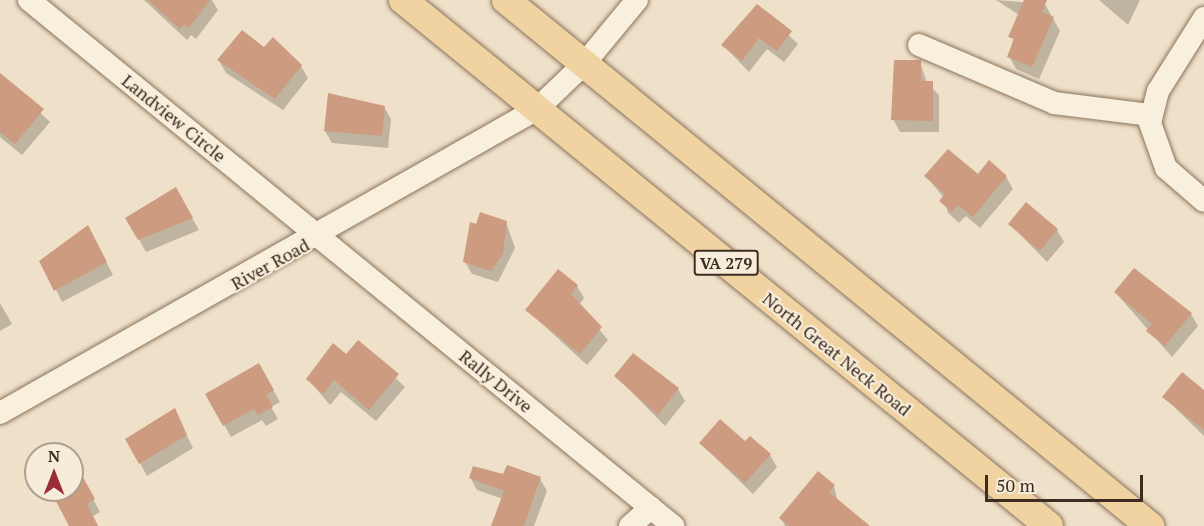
<!DOCTYPE html>
<html>
<head>
<meta charset="utf-8">
<style>
  body { margin:0 }
  #map { position:relative; width:1204px; height:526px; overflow:hidden; background:#efe1c9; font-family:"PT Serif",serif }
  div>[style] { position:absolute }
  [style*='--x'] { left:calc(var(--x)*1px); top:calc(var(--y)*1px); width:calc(var(--w)*1px); rotate:calc(var(--a)*1deg) }
  .shadow>* { inset:0; background:#0003 }
  .building>* { inset:0; background:#cd9b7f }
  .roads { filter:drop-shadow(0 0 2px #8b735d) drop-shadow(0 0 2px #8b735d) }
  .minor>* { height:22px; margin:-11px; padding:0 11px; transform-origin:11px; border-radius:11px; background:#f9efdd }
  .major>* { height:28px; margin:-14px; padding:0 14px; transform-origin:14px; border-radius:14px; background:#f1d3a2 }
  span { translate:-50% -50%; white-space:nowrap; text-align:center; line-height:1.15; -webkit-text-stroke:4.5px #f6ecd9; paint-order:stroke }
  .shield-label span { padding:2px 4px; background:#f6ecd9; border:2px solid; border-radius:4px; -webkit-text-stroke-width:0 }
  .shield-label { font-size:16px; color:#3c2c21; font-weight:700 }
  .street-label { font-size:18px; color:#3c2c21 }
  .north { position:absolute; left:24px; top:442px; width:60px; height:60px; box-sizing:border-box; background:#f6ecd9; border:2px solid #ac9f8f; border-radius:50%; rotate:0deg; font-size:16px; font-weight:700; line-height:24px; text-align:center; color:#3c2c21 }
  .north::after { content:''; display:block; margin:auto; width:21px; height:27px; background:#9b2d34; clip-path:polygon(50% 0,100% 100%,50% 72%,0 100%) }
  .scale { position:absolute; left:985px; top:475px; width:158px; height:27px; box-sizing:border-box; border:3px solid #3c2c21; border-top:0; padding-left:8px; font-size:18px; line-height:21px; white-space:nowrap; color:#3c2c21; -webkit-text-stroke:4px #f6ecd9; paint-order:stroke }
</style>
</head>
<body>
<div id="map">
  <div class="shadow">
    <i style="clip-path:polygon(144px 0,212px 0,218px 10px,196px 39px,191px 35px,187px 40px)"></i>
    <i style="clip-path:polygon(996px 0,1045px 4px,1060px 31px,1039px 79px,1016px 69px,1009px 56px,1019px 15px)"></i>
    <i style="clip-path:polygon(1099px 0,1140px 0,1128px 25px)"></i>
    <i style="clip-path:polygon(757px 6px,798px 44px,784px 62px,767px 49px,749px 72px,723px 45px)"></i>
    <i style="clip-path:polygon(264px 50px,301px 66px,308px 78px,283px 110px,226px 73px,219px 61px)"></i>
    <i style="clip-path:polygon(920px 62px,927px 83px,939px 95px,939px 132px,900px 132px,893px 119px)"></i>
    <i style="clip-path:polygon(0 75px,50px 122px,22px 155px,0 137px)"></i>
    <i style="clip-path:polygon(384px 107px,391px 119px,388px 148px,332px 143px,325px 131px)"></i>
    <i style="clip-path:polygon(926px 176px,1006px 177px,1013px 189px,980px 228px,966px 216px,959px 223px,948px 213px,944px 198px)"></i>
    <i style="clip-path:polygon(175px 189px,199px 230px,146px 252px,127px 218px)"></i>
    <i style="clip-path:polygon(506px 222px,515px 248px,498px 282px,472px 274px,465px 262px,477px 226px)"></i>
    <i style="clip-path:polygon(1010px 224px,1057px 230px,1064px 242px,1047px 262px)"></i>
    <i style="clip-path:polygon(94px 239px,113px 275px,62px 302px,56px 290px)"></i>
    <i style="clip-path:polygon(577px 286px,584px 298px,579px 305px,608px 340px,587px 365px,527px 310px)"></i>
    <i style="clip-path:polygon(1115px 292px,1191px 314px,1198px 326px,1172px 357px)"></i>
    <i style="clip-path:polygon(0 303px,12px 324px,0 331px)"></i>
    <i style="clip-path:polygon(358px 342px,405px 387px,376px 421px,341px 392px,330px 405px,308px 379px,346px 356px)"></i>
    <i style="clip-path:polygon(259px 365px,280px 402px,271px 407px,278px 419px,266px 426px,262px 420px,231px 437px,207px 394px)"></i>
    <i style="clip-path:polygon(616px 376px,678px 389px,685px 401px,665px 426px)"></i>
    <i style="clip-path:polygon(1204px 392px,1204px 436px,1164px 397px)"></i>
    <i style="clip-path:polygon(174px 410px,193px 448px,147px 476px,127px 439px)"></i>
    <i style="clip-path:polygon(700px 443px,770px 455px,777px 467px,753px 494px)"></i>
    <i style="clip-path:polygon(76px 468px,100px 512px,93px 516px,98px 526px,72px 526px,51px 490px,72px 490px)"></i>
    <i style="clip-path:polygon(470px 477px,540px 479px,547px 491px,534px 526px,493px 526px,503px 499px,477px 490px)"></i>
    <i style="clip-path:polygon(834px 486px,838px 502px,864px 526px,785px 526px,781px 518px)"></i>
  </div>
  <div class="building">
    <i style="clip-path:polygon(148px 0,210px 0,189px 28px,184px 24px,180px 29px)"></i>
    <i style="clip-path:polygon(1024px 0,1047px 0,1042px 12px,1054px 17px,1032px 67px,1007px 57px,1014px 39px,1008px 37px)"></i>
    <i style="clip-path:polygon(757px 4px,792px 31px,777px 51px,759px 38px,742px 61px,721px 45px)"></i>
    <i style="clip-path:polygon(242px 30px,264px 47px,273px 37px,302px 65px,275px 99px,217px 60px)"></i>
    <i style="clip-path:polygon(894px 60px,921px 60px,921px 81px,933px 81px,933px 121px,891px 120px)"></i>
    <i style="clip-path:polygon(0 73px,44px 109px,15px 144px,0 132px)"></i>
    <i style="clip-path:polygon(328px 93px,385px 106px,382px 136px,324px 131px)"></i>
    <i style="clip-path:polygon(948px 149px,978px 174px,989px 160px,1007px 176px,973px 217px,958px 205px,952px 212px,939px 201px,945px 194px,924px 176px)"></i>
    <i style="clip-path:polygon(176px 187px,193px 218px,138px 240px,125px 218px)"></i>
    <i style="clip-path:polygon(1026px 202px,1058px 229px,1040px 251px,1008px 224px)"></i>
    <i style="clip-path:polygon(480px 212px,507px 221px,503px 254px,491px 271px,463px 262px,470px 222px,476px 224px)"></i>
    <i style="clip-path:polygon(88px 225px,107px 262px,54px 291px,39px 261px)"></i>
    <i style="clip-path:polygon(1134px 268px,1192px 313px,1165px 346px,1146px 331px,1152px 324px,1114px 292px)"></i>
    <i style="clip-path:polygon(558px 269px,578px 285px,571px 294px,602px 327px,580px 354px,525px 310px)"></i>
    <i style="clip-path:polygon(358px 340px,399px 374px,369px 410px,334px 380px,323px 394px,306px 379px,333px 343px,346px 354px)"></i>
    <i style="clip-path:polygon(633px 353px,679px 388px,658px 415px,614px 376px)"></i>
    <i style="clip-path:polygon(259px 363px,274px 390px,266px 395px,273px 407px,258px 415px,254px 409px,223px 426px,205px 394px)"></i>
    <i style="clip-path:polygon(1182px 372px,1204px 390px,1204px 430px,1162px 397px)"></i>
    <i style="clip-path:polygon(175px 408px,187px 435px,139px 464px,125px 439px)"></i>
    <i style="clip-path:polygon(720px 419px,745px 441px,750px 436px,771px 454px,745px 483px,699px 443px)"></i>
    <i style="clip-path:polygon(72px 457px,95px 499px,87px 504px,98px 526px,69px 526px,50px 490px,72px 490px)"></i>
    <i style="clip-path:polygon(507px 465px,541px 477px,524px 526px,491px 526px,504px 491px,469px 478px,473px 466px,503px 474px)"></i>
    <i style="clip-path:polygon(818px 471px,835px 485px,829px 492px,870px 526px,789px 526px,779px 518px)"></i>
  </div>
  <div class="roads">
    <div class="minor">
      <i style="--x:29;--y:0;--w:832;--a:39.24"></i>
      <i style="--x:1204;--y:18;--w:86;--a:122.2"></i>
      <i style="--x:1158;--y:91;--w:33;--a:104"></i>
      <i style="--x:1150;--y:123;--w:48;--a:70.4"></i>
      <i style="--x:1166;--y:168;--w:50;--a:41"></i>
      <i style="--x:919;--y:45;--w:147;--a:23.2"></i>
      <i style="--x:1054;--y:103;--w:98;--a:7.1"></i>
      <i style="--x:0;--y:413;--w:617;--a:-29.51"></i>
      <i style="--x:537;--y:109;--w:65;--a:-43.8"></i>
      <i style="--x:584;--y:64;--w:83;--a:-50.4"></i>
      <i style="--x:630;--y:526;--w:28;--a:-41"></i>
    </div>
    <div class="major">
      <i style="--x:403;--y:0;--w:833;--a:39.15"></i>
      <i style="--x:506;--y:0;--w:832;--a:39.24"></i>
    </div>
  </div>
  <div class="shield-label">
    <span style="left:726px;top:263px">VA 279</span>
  </div>
  <div class="street-label">
    <span style="left:174px;top:118px;rotate:39deg">Landview Circle</span>
    <span style="left:270px;top:264px;rotate:-29deg">River Road</span>
    <span style="left:837px;top:354px;rotate:39deg">North Great Neck Road</span>
    <span style="left:496px;top:381px;rotate:39deg">Rally Drive</span>
  </div>
  <div class="north">N</div>
  <div class="scale">50 m</div>
</div>
</body>
</html>
